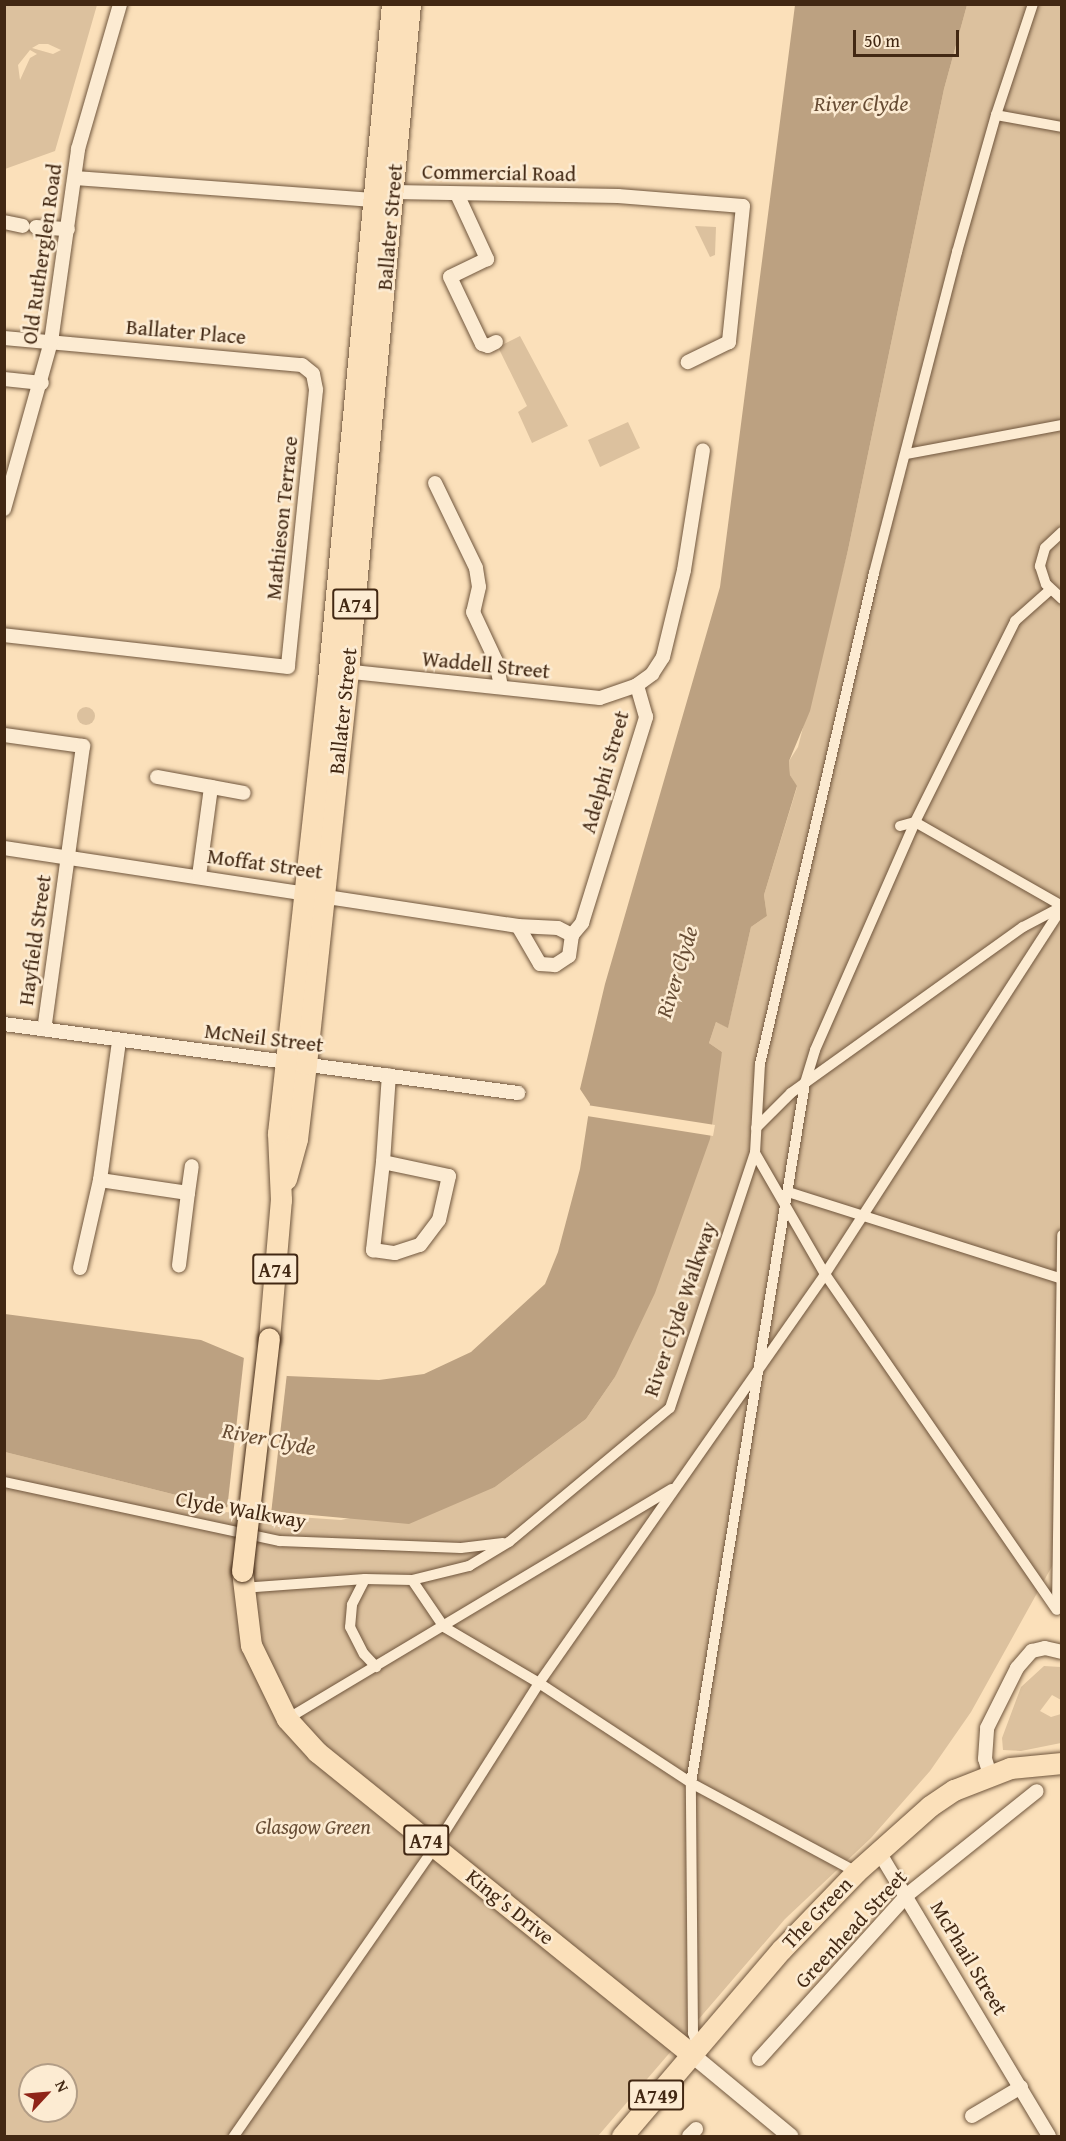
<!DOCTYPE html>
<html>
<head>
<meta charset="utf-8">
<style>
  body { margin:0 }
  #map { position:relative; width:1066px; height:2141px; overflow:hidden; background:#fbe0ba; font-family:"Gentium Book Plus",serif }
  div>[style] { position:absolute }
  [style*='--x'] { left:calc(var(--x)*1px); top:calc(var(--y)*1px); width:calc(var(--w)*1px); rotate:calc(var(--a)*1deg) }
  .green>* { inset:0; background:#dcc19e }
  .round { border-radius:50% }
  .water>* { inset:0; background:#bca181 }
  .pier>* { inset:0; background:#fbe0ba }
  .roads { filter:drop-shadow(0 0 2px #70563d) drop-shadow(0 0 2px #70563d) }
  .pedestrian>* { height:10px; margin:-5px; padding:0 5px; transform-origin:5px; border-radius:5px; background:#fcebd2 }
  .minor>* { height:14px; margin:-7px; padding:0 7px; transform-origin:7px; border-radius:7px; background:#fcebd2 }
  .tertiary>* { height:16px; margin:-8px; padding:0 8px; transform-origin:8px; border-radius:8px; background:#fcebd2 }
  .primary>* { height:21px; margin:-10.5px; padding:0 10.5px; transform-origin:10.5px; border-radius:10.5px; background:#fbe0ba }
  .bridges { filter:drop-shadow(0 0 2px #422813) drop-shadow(0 0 2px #422813) }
  .primary-bridge>* { height:21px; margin:-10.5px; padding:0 10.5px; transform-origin:10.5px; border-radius:10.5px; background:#fbe0ba }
  span { translate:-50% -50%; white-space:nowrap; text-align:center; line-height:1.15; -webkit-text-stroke:5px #fcebd2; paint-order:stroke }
  .shield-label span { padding:2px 4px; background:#fcebd2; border:2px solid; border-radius:4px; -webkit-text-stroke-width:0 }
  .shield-label { font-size:20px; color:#422813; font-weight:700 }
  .street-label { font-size:21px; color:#422813 }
  .park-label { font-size:21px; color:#684e36; font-style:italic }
  .water-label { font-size:22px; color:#674c34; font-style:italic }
  .frame { position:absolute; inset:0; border:6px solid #422813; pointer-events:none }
  .north { position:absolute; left:18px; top:2063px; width:60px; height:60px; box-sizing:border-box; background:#fcebd2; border:2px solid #b29d86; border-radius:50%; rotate:64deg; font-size:16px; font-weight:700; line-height:24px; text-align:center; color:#422813 }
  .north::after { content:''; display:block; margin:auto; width:21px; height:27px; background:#8f2418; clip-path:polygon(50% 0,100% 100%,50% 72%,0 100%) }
  .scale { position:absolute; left:853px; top:30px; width:106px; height:27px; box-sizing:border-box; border:3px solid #422813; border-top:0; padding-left:8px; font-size:18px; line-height:21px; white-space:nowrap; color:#422813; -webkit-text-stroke:4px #fcebd2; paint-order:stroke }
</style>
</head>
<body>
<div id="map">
  <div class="green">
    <i style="clip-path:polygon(evenodd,4px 5px,97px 5px,55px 151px,5px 169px,4px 5px,39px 44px,48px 44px,61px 50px,53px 54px,32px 48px,39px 44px,4px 5px,30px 50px,37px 54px,30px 58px,20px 80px,18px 65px,30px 50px)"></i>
    <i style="clip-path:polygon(evenodd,967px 5px,1061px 5px,1061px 1550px,971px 1712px,930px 1771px,871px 1838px,785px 1919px,598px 2136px,5px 2136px,5px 1452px,224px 1507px,219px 1510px,225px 1512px,341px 1520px,495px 1487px,586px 1419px,615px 1377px,722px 1052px,709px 1043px,716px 1022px,728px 1027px,751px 927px,767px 916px,764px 895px,797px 787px,790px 775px,789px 761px,798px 747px,848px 550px,944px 89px,967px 5px,30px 2075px,66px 2075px,66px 2111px,30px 2111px,30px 2075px)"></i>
    <i style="clip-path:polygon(695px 226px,716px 227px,715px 255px,710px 257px)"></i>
    <i style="clip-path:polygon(520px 336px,568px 426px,532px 443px,518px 412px,527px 406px,498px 347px)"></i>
    <i style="clip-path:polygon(628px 422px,640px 448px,600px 467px,588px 440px)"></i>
    <i class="round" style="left:77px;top:707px;width:18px;height:18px"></i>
    <i style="clip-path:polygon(1044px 1666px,1061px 1667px,1061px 1700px,1052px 1695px,1040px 1711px,1051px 1717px,1061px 1714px,1061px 1743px,1021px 1751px,1003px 1750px,1002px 1738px,1021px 1687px)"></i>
  </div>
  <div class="water">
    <i style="clip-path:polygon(795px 5px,967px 5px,944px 89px,848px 550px,810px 711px,789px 761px,790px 775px,797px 786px,764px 895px,767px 916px,751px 927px,728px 1028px,716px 1022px,709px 1043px,722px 1052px,710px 1139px,655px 1293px,615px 1377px,586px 1419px,495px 1487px,409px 1524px,224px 1507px,5px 1452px,5px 1314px,201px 1340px,287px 1376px,379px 1380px,424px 1374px,471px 1352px,545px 1284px,558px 1252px,580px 1169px,590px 1104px,580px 1089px,605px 984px,720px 587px)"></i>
  </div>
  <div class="pier">
    <i style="clip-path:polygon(587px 1105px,715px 1125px,713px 1136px,587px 1116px)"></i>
    <i style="clip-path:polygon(244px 1357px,287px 1373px,271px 1514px,227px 1510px)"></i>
  </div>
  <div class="roads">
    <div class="pedestrian">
      <i style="--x:996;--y:115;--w:67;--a:10.3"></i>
      <i style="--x:907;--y:454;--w:158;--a:-10.6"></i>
      <i style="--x:1062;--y:532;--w:23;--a:137"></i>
      <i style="--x:1045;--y:548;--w:19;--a:106"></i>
      <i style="--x:1040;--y:566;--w:19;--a:72"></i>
      <i style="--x:1046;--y:584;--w:22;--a:43"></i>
      <i style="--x:900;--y:826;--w:16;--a:-15"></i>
      <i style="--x:915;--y:822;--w:169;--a:29.7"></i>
      <i style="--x:756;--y:1128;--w:49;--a:-45"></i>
      <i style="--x:791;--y:1093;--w:285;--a:-35.6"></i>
      <i style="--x:1023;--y:927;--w:43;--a:-27.8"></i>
      <i style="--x:755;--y:1153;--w:140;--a:60"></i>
      <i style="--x:825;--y:1274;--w:408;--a:55.4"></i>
      <i style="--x:788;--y:1192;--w:287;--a:17.6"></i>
      <i style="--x:4;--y:1482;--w:282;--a:12.1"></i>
      <i style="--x:280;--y:1541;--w:181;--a:2.2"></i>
      <i style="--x:461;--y:1548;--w:42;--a:-6.8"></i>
      <i style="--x:365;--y:1579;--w:29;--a:117"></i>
      <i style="--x:352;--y:1605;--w:22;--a:95"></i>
      <i style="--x:350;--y:1627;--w:30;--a:63"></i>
      <i style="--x:364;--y:1654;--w:18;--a:47"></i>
      <i style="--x:412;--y:1580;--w:57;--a:55.8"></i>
      <i style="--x:444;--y:1627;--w:110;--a:30.5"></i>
      <i style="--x:539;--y:1683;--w:182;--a:33.3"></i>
      <i style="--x:691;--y:1783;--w:187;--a:28.3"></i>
      <i style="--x:242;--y:1588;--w:123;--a:-4.2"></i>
      <i style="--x:365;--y:1579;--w:47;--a:1.2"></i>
      <i style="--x:412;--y:1580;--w:59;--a:-13.8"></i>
      <i style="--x:469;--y:1566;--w:47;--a:-31"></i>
      <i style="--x:509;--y:1542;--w:209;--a:-39.8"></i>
      <i style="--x:670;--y:1408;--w:269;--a:-71.6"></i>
      <i style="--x:755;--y:1153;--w:89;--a:-86.8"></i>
      <i style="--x:760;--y:1064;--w:504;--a:-76.93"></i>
      <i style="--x:874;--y:573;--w:332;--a:-75.5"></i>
      <i style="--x:957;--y:252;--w:142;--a:-74.1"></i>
      <i style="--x:996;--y:115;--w:117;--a:-71.6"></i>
      <i style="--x:1057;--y:1609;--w:374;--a:-89.2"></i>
      <i style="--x:287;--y:1719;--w:448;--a:-30.9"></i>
      <i style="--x:698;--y:2047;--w:15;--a:-110"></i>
      <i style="--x:693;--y:2033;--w:250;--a:-90.5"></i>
      <i style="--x:691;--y:1783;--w:709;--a:-80.75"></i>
      <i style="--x:805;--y:1083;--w:34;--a:-73"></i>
      <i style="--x:815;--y:1050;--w:249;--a:-66.3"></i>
      <i style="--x:915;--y:822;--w:225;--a:-63.5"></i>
      <i style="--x:1015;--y:621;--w:47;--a:-41.5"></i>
      <i style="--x:234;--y:2136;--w:352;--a:-55.2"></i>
      <i style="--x:435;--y:1847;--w:194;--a:-57.6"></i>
      <i style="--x:539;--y:1683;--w:499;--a:-55"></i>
      <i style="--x:825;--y:1274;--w:436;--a:-57.1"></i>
    </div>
    <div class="minor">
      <i style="--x:75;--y:178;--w:299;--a:4.2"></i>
      <i style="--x:373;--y:200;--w:22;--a:-22"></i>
      <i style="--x:393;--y:192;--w:225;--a:1"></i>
      <i style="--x:618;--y:196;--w:125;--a:4.6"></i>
      <i style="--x:743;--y:206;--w:137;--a:95.9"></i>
      <i style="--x:729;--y:342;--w:46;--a:154"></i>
      <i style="--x:457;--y:194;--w:72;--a:65.2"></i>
      <i style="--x:487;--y:259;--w:41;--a:154.1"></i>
      <i style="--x:450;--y:277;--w:74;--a:64.5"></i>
      <i style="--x:482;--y:344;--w:6;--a:18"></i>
      <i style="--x:488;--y:346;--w:9;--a:-27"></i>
      <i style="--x:4;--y:222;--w:19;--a:12"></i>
      <i style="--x:36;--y:227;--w:32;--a:4"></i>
      <i style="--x:4;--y:338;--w:299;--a:5.2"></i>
      <i style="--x:302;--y:365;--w:14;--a:39"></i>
      <i style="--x:313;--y:374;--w:16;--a:79"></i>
      <i style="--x:316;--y:390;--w:278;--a:95.8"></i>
      <i style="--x:288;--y:667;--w:286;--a:-173.6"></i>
      <i style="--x:4;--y:379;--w:38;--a:6"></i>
      <i style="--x:435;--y:483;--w:94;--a:64.2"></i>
      <i style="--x:476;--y:568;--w:19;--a:81"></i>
      <i style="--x:479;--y:587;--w:26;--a:103"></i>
      <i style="--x:473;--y:612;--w:54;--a:64.9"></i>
      <i style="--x:496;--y:661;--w:26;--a:79"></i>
      <i style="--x:4;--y:509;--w:173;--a:-74.3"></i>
      <i style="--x:51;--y:342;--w:195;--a:-82"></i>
      <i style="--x:78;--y:149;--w:151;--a:-73.8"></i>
      <i style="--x:343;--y:671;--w:258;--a:6"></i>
      <i style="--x:600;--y:698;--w:39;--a:-19"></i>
      <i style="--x:4;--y:735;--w:80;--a:7.9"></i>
      <i style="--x:83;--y:746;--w:286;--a:97.8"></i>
      <i style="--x:157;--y:777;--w:88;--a:10.4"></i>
      <i style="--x:4;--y:848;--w:520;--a:8.63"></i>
      <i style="--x:518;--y:926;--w:40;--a:2.9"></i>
      <i style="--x:558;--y:928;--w:16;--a:27"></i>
      <i style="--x:572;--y:935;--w:21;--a:98"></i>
      <i style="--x:569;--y:956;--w:17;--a:147"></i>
      <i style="--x:555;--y:965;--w:15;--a:-176"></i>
      <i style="--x:540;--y:964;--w:44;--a:-120.1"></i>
      <i style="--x:199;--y:876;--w:90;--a:-82.3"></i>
      <i style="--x:572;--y:935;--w:16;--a:-50"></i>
      <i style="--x:582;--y:923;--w:216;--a:-72.7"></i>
      <i style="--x:646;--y:717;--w:33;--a:-106"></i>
      <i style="--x:637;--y:685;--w:19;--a:-36"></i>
      <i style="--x:652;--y:674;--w:20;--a:-57"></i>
      <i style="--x:663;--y:657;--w:89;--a:-76.4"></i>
      <i style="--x:684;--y:570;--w:121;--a:-81"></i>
      <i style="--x:4;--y:1024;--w:519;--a:7.65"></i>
      <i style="--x:383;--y:1162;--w:89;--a:96.5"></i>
      <i style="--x:373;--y:1250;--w:22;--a:8"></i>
      <i style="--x:395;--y:1253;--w:26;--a:-18"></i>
      <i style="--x:420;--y:1245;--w:31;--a:-53"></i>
      <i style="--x:439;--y:1220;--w:45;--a:-77.2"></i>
      <i style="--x:449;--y:1176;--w:67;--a:-168"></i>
      <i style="--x:383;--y:1162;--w:87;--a:-86.1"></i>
      <i style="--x:100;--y:1180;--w:89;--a:8.4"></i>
      <i style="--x:188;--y:1193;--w:73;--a:97.1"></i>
      <i style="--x:188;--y:1193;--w:27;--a:-82"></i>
      <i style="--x:80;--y:1268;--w:90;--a:-77.2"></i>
      <i style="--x:100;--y:1180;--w:140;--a:-82.2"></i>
      <i style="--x:990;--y:1775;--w:17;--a:-107"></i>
      <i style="--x:985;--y:1759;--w:31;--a:-86"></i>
      <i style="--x:987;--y:1728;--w:67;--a:-63.4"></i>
      <i style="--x:1017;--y:1668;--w:23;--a:-49"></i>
      <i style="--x:1032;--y:1651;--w:13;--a:-13"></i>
      <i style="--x:1045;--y:1648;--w:17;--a:13"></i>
      <i style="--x:879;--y:1852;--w:331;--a:59.1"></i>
      <i style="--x:759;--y:2059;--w:221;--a:-47.9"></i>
      <i style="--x:907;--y:1895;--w:166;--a:-38.7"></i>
      <i style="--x:972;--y:2116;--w:57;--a:-30.6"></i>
      <i style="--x:689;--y:2136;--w:10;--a:-45"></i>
    </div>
    <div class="tertiary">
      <i style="--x:691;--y:2054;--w:129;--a:39.6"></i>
    </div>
    <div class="primary">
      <i style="--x:286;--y:1179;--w:41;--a:-74.6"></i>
      <i style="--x:297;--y:1139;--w:76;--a:-83.2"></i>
      <i style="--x:306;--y:1064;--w:394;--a:-83.9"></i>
      <i style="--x:348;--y:672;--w:671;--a:-84.7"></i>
      <i style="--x:269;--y:1339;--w:140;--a:-85.1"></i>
      <i style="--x:281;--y:1200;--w:67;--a:-92.6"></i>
      <i style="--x:278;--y:1133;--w:456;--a:-83.7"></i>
      <i style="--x:328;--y:680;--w:679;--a:-84.59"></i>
      <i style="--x:242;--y:1571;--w:75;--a:83.1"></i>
      <i style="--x:251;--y:1645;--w:82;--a:64.1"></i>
      <i style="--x:287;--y:1719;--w:45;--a:47.7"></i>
      <i style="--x:317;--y:1752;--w:481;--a:38.9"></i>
      <i style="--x:622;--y:2136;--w:245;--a:-49.5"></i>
      <i style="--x:781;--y:1950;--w:108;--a:-46.1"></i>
      <i style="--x:856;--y:1872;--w:99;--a:-41.7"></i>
      <i style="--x:930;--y:1806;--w:29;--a:-34"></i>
      <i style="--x:954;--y:1790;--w:60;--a:-21.4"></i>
      <i style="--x:1010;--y:1768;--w:52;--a:-5.5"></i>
    </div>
  </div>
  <div class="bridges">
    <div class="primary-bridge">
      <i style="--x:242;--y:1571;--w:234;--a:-83.4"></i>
    </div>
  </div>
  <div class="shield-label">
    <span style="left:355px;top:604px">A74</span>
    <span style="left:275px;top:1269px">A74</span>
    <span style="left:426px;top:1840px">A74</span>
    <span style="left:656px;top:2095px">A749</span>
  </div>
  <div class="street-label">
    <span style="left:499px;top:173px;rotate:1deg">Commercial Road</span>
    <span style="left:390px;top:227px;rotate:-85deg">Ballater Street</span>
    <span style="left:42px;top:254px;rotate:-82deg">Old Rutherglen Road</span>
    <span style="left:186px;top:332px;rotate:5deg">Ballater Place</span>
    <span style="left:282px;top:518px;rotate:-84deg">Mathieson Terrace</span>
    <span style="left:486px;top:665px;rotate:6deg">Waddell Street</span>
    <span style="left:343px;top:711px;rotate:-84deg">Ballater Street</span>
    <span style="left:605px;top:772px;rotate:-74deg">Adelphi Street</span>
    <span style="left:265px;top:864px;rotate:8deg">Moffat Street</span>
    <span style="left:35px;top:940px;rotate:-82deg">Hayfield Street</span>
    <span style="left:264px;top:1038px;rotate:7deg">McNeil Street</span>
    <span style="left:680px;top:1309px;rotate:-71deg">River Clyde Walkway</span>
    <span style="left:241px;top:1510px;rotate:10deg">Clyde Walkway</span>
    <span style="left:510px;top:1907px;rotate:39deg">King's Drive</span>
    <span style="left:817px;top:1913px;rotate:-46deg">The Green</span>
    <span style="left:851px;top:1929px;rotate:-47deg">Greenhead Street</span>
    <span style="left:969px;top:1958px;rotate:59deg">McPhail Street</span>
  </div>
  <div class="park-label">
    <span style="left:313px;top:1827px">Glasgow Green</span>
  </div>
  <div class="water-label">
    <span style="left:861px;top:104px">River Clyde</span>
    <span style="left:677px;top:972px;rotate:-73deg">River Clyde</span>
    <span style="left:269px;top:1439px;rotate:11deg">River Clyde</span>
  </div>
  <div class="frame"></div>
  <div class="north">N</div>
  <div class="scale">50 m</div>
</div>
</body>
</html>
